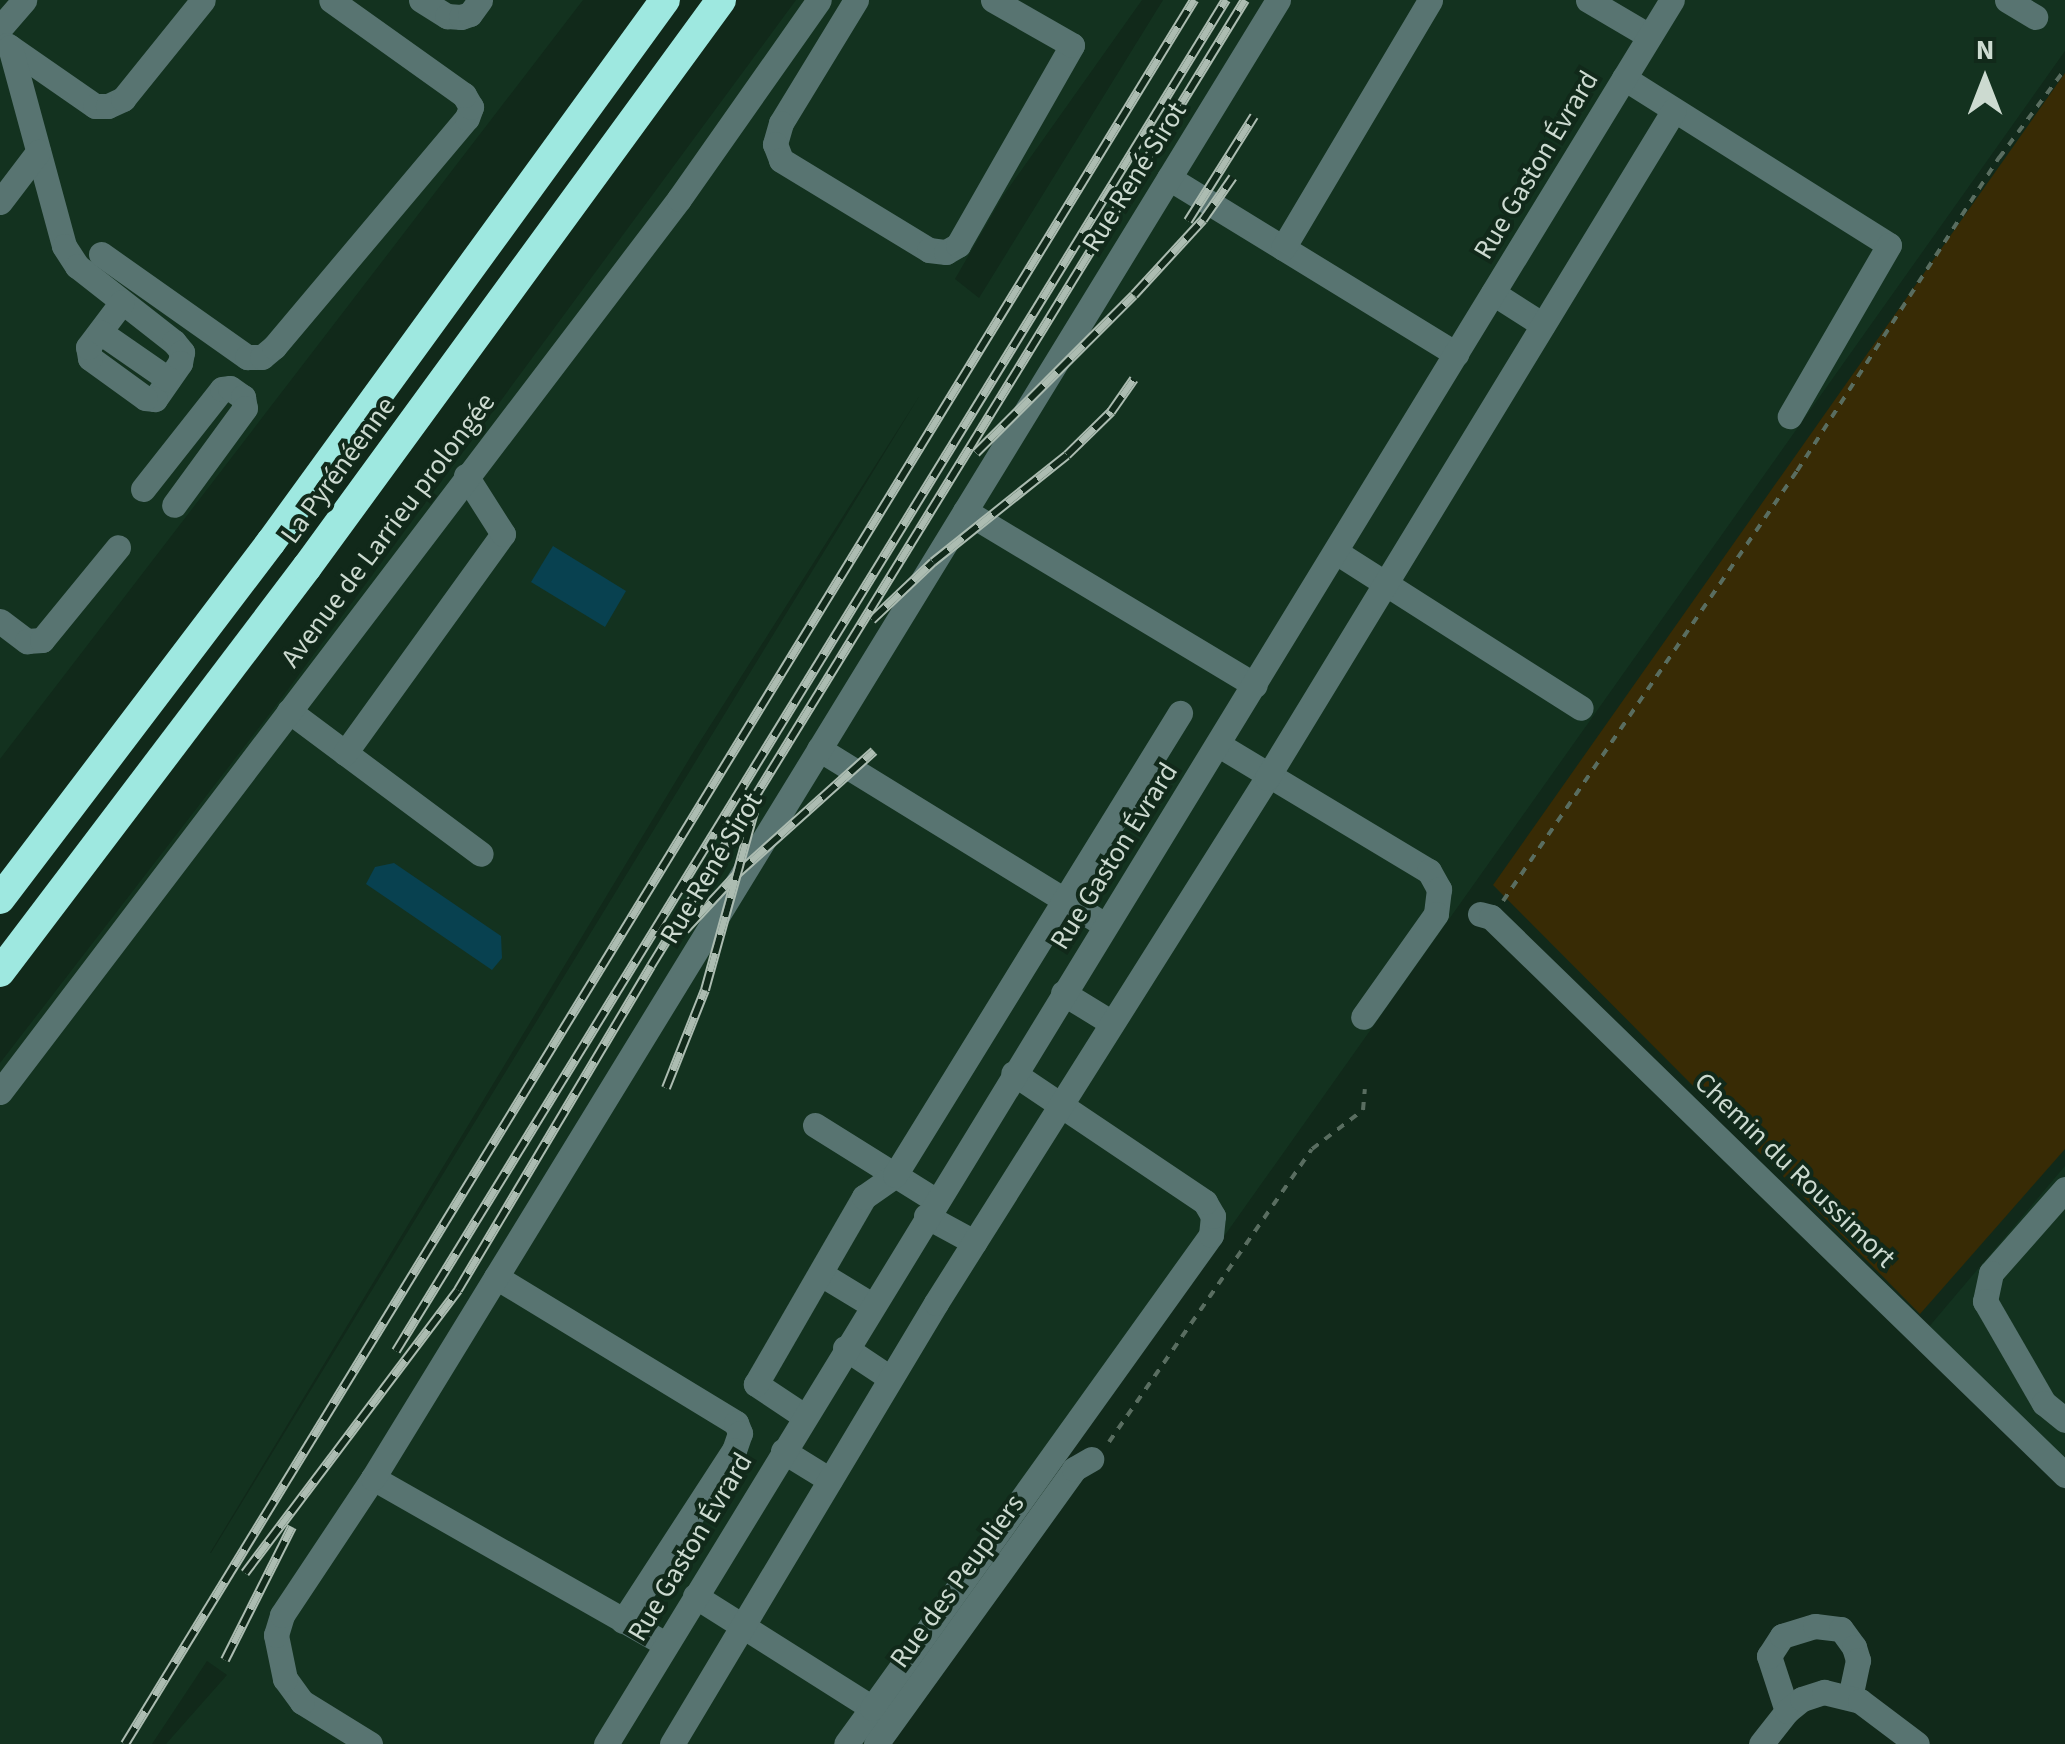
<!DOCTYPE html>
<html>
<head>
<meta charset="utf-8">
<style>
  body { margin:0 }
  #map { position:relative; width:2065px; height:1744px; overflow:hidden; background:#11291a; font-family:"Source Sans 3",sans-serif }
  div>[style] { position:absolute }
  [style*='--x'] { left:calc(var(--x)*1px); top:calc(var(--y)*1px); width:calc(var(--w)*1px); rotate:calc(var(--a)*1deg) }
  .built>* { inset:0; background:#13321f }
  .green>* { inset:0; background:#382b05 }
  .water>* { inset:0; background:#084150 }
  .path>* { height:4px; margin-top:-2px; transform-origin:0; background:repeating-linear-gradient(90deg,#596d60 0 8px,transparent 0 16px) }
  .minor>* { height:25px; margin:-12.5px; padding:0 12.5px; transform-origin:12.5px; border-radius:12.5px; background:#587471 }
  .highway>* { height:30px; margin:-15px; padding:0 15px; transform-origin:15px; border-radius:15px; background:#9ee8e0 }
  .rail>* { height:10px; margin-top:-5px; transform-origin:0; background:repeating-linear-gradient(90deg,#11291a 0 19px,#acbcb1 0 38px); box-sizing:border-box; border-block:2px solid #acbcb1 }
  span { translate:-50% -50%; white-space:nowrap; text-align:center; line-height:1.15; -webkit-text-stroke:8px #11291a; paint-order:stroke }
  .street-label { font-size:28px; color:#ccdad0 }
  .north { position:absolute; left:1935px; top:30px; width:100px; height:100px; -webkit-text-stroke:8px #11291a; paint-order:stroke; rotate:0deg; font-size:28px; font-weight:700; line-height:40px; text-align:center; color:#ccdad0 }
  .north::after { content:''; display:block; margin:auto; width:35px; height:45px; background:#ccdad0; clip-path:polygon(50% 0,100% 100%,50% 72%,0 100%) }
</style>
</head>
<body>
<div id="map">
  <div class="built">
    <i style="clip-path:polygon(0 0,583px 0,0 759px)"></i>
    <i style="clip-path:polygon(evenodd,796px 0,1142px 0,1003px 196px,955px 279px,979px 298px,1163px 0,2065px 0,2065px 51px,864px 1744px,166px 1744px,227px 1675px,207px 1661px,152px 1744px,0 1744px,0 1063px,278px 703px,796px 0,920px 395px,211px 1553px,210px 1553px,694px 751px,920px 395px)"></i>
    <i style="clip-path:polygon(2065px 1166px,2065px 1475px,1922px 1335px)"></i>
  </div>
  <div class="green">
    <i style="clip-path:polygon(2065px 73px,2065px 1149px,1920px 1314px,1493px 885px)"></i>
  </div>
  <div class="water">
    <i style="clip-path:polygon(553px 546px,626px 591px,605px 627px,531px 582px)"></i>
    <i style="clip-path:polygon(394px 863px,501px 936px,502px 958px,492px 970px,366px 884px,375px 867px)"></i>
  </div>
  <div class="path">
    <i style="--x:1503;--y:901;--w:521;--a:-55.64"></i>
    <i style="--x:1797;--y:471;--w:373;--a:-57.2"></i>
    <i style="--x:1999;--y:158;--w:111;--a:-53.4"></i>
    <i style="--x:1109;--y:1442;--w:356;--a:-55.3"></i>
    <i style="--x:1312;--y:1149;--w:64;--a:-37.4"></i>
    <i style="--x:1363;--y:1110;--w:21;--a:-85"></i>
  </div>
  <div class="minor">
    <i style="--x:421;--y:0;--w:31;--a:32"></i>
    <i style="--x:447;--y:16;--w:14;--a:4"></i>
    <i style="--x:461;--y:17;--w:9;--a:-18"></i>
    <i style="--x:470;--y:14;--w:17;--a:-54"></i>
    <i style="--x:856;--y:0;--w:144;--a:121.4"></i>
    <i style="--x:781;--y:123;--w:22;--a:106"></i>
    <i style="--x:775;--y:144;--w:17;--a:69"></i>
    <i style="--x:781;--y:160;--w:173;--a:31.3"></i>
    <i style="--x:929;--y:250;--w:17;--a:7"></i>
    <i style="--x:946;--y:252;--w:14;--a:-30"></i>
    <i style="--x:958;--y:245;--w:230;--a:-60.3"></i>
    <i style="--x:1072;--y:45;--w:91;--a:-150.3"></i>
    <i style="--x:1588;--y:0;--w:71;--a:30.5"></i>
    <i style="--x:2007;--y:0;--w:33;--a:31"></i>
    <i style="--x:0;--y:28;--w:37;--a:-49"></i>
    <i style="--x:7;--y:45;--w:107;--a:34.7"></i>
    <i style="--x:95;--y:106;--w:13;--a:0"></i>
    <i style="--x:108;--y:106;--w:17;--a:-25"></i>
    <i style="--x:123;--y:99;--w:127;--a:-51.1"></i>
    <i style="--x:10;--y:47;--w:206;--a:74.8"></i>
    <i style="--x:64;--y:246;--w:24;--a:57"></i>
    <i style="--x:77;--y:266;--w:123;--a:38.1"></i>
    <i style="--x:174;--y:342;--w:13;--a:51"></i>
    <i style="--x:182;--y:352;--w:11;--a:100"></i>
    <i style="--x:180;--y:363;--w:44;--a:124.8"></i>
    <i style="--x:155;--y:399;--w:10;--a:-174"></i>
    <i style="--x:145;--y:398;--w:68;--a:-144"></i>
    <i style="--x:90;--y:358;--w:11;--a:-100"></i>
    <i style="--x:88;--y:347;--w:56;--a:-52.9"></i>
    <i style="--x:1624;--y:78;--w:313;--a:32.2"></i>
    <i style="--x:1889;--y:245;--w:198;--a:120.1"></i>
    <i style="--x:1169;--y:178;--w:337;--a:31.5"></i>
    <i style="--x:0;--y:202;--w:63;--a:-52.8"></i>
    <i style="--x:1283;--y:248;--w:288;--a:-59.3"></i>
    <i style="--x:101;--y:254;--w:179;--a:35.2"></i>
    <i style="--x:247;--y:357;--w:15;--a:0"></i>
    <i style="--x:262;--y:357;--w:16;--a:-40"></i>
    <i style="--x:274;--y:347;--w:299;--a:-49.9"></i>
    <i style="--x:467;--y:118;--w:12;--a:-70"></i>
    <i style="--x:471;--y:107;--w:14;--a:-120"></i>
    <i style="--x:464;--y:95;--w:163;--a:-144.5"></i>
    <i style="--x:1493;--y:293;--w:59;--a:32.6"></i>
    <i style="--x:100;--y:332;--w:83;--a:34.7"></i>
    <i style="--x:143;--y:489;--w:127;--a:-51.7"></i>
    <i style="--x:222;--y:389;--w:8;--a:-7"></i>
    <i style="--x:230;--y:388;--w:16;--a:35"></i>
    <i style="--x:243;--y:397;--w:11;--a:80"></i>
    <i style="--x:245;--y:408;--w:120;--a:126.2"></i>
    <i style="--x:965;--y:511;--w:338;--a:31"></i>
    <i style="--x:1336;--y:552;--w:290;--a:32.5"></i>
    <i style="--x:0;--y:621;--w:34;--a:37"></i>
    <i style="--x:27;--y:641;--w:15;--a:-4"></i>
    <i style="--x:42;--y:640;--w:120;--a:-50.7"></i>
    <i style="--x:289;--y:711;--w:239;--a:36.7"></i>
    <i style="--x:1219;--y:745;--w:245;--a:31"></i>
    <i style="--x:1429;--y:871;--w:21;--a:61"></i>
    <i style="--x:1439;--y:889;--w:25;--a:97"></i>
    <i style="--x:1436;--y:914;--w:126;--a:125.3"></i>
    <i style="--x:819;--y:749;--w:336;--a:31.6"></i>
    <i style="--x:345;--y:753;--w:270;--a:-54.2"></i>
    <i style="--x:503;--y:534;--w:69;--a:-122.5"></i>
    <i style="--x:1480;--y:914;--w:11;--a:15"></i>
    <i style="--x:1491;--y:917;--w:801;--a:44.19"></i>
    <i style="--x:1063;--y:993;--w:57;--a:31.5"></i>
    <i style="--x:0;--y:1092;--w:1122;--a:-52.75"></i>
    <i style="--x:679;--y:199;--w:243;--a:-54.9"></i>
    <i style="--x:815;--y:1125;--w:142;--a:32"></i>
    <i style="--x:2065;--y:1189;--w:112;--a:131.4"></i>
    <i style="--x:1991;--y:1273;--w:29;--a:102"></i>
    <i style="--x:1985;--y:1301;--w:118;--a:60"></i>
    <i style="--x:2044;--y:1403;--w:27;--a:39"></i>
    <i style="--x:926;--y:1216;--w:55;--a:28.4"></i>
    <i style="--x:821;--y:1274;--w:60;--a:31.3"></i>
    <i style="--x:496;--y:1277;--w:281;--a:31.3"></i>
    <i style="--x:736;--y:1423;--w:11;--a:68"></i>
    <i style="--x:740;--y:1433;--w:18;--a:109"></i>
    <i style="--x:734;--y:1450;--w:204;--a:123"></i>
    <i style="--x:845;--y:1348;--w:54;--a:33.7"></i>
    <i style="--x:804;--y:1416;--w:58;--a:-146.3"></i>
    <i style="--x:756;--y:1384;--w:216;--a:-60"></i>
    <i style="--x:864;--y:1197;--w:38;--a:-35"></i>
    <i style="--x:895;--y:1175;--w:543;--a:-58.33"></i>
    <i style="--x:783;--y:1451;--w:55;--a:31.7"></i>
    <i style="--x:373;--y:1478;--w:336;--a:29.6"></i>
    <i style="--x:695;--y:1596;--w:209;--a:32.3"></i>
    <i style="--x:872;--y:1708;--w:44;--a:125.8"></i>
    <i style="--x:872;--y:1708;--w:582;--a:-54.37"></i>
    <i style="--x:1211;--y:1235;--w:19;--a:-84"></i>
    <i style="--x:1213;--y:1216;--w:16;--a:-120"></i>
    <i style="--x:1205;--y:1202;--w:231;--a:-146.1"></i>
    <i style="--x:1787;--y:1711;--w:58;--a:-108.1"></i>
    <i style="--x:1769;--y:1656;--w:24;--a:-57"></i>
    <i style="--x:1782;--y:1636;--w:34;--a:-17"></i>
    <i style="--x:1815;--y:1626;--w:26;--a:7"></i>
    <i style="--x:1841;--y:1629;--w:22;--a:54"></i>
    <i style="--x:1854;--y:1647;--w:14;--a:73"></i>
    <i style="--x:1858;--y:1660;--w:38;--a:102"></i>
    <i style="--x:370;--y:1744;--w:80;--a:-148.3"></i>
    <i style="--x:302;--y:1702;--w:29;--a:-126"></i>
    <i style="--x:285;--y:1679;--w:45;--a:-101.6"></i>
    <i style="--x:276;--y:1635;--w:21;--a:-73"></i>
    <i style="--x:282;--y:1615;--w:164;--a:-56.4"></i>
    <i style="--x:373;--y:1478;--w:1733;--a:-58.52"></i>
    <i style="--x:606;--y:1744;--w:2044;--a:-58.57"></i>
    <i style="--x:672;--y:1744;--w:514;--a:-59.09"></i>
    <i style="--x:936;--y:1303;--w:621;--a:-57.77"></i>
    <i style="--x:1267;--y:778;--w:782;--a:-58.65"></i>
    <i style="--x:876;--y:1744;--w:339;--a:-54.2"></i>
    <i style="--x:1074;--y:1469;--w:20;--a:-30"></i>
    <i style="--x:1761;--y:1744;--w:42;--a:-51.8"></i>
    <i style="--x:1787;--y:1711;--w:19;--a:-39"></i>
    <i style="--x:1802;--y:1699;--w:23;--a:-18"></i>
    <i style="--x:1824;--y:1692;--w:37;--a:14"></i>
    <i style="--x:1860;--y:1701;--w:71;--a:37"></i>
  </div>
  <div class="highway">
    <i style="--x:0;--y:899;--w:448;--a:-52.8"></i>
    <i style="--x:271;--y:542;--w:670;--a:-53.99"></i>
    <i style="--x:0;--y:972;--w:508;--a:-52.84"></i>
    <i style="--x:307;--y:567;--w:702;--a:-53.86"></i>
  </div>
  <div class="rail">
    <i style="--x:1188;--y:221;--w:124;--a:-57.8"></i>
    <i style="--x:976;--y:453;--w:223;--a:-45"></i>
    <i style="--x:1134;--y:295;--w:102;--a:-47.4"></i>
    <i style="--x:1203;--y:220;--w:52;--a:-55.1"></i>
    <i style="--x:872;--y:620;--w:84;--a:-43.6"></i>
    <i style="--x:933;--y:562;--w:171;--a:-38.6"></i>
    <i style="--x:1067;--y:455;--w:62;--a:-44.3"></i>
    <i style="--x:1111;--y:412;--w:40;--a:-55.1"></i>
    <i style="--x:685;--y:930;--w:76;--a:-47.1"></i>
    <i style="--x:737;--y:874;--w:184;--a:-41.9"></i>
    <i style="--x:666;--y:1088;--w:105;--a:-68.3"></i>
    <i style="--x:705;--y:990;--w:185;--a:-74.6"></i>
    <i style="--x:396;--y:1351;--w:1586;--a:-58.44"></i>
    <i style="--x:245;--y:1573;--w:354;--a:-53"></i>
    <i style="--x:458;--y:1290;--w:377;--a:-59.2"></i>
    <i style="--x:651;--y:966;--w:1134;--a:-58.41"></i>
    <i style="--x:225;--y:1660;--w:149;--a:-63.3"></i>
    <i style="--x:125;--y:1744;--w:2046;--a:-58.49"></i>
  </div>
  <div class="street-label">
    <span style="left:1536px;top:165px;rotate:-59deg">Rue Gaston Évrard</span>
    <span style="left:1134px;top:177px;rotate:-58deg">Rue René Sirot</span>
    <span style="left:338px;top:470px;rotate:-54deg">La Pyrénéenne</span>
    <span style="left:388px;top:530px;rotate:-53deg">Avenue de Larrieu prolongée</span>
    <span style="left:1114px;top:856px;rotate:-58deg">Rue Gaston Évrard</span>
    <span style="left:711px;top:868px;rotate:-59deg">Rue René Sirot</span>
    <span style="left:1795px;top:1170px;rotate:44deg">Chemin du Roussimort</span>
    <span style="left:690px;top:1547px;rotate:-59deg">Rue Gaston Évrard</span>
    <span style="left:957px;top:1581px;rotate:-54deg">Rue des Peupliers</span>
  </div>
  <div class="north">N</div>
</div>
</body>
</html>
